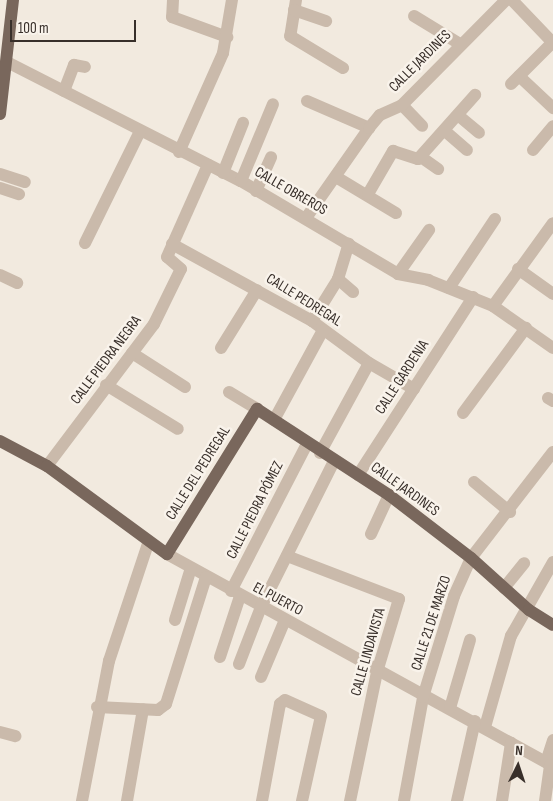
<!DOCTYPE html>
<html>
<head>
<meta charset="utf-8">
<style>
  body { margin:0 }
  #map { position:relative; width:553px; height:801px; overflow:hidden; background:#f2eadf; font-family:"Sofia Sans Condensed",sans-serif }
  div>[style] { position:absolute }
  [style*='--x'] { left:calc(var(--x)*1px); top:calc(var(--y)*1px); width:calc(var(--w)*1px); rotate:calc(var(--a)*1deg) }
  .minor>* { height:12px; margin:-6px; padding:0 6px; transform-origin:6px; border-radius:6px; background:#cabaab }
  .major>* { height:12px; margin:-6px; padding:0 6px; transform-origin:6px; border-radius:6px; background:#79675c }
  span { translate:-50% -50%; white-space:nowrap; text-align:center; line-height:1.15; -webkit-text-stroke:5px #f9f3eb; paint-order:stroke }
  .street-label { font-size:15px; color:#382f2a }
  .north { position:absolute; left:493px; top:741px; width:50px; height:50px; -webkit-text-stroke:4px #f9f3eb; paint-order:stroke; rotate:4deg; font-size:14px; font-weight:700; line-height:20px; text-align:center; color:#382f2a }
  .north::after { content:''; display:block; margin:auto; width:18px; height:22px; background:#382f2a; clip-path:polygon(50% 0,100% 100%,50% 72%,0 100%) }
  .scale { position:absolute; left:10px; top:20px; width:126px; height:22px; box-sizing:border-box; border:2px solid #382f2a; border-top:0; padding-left:6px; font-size:15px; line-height:18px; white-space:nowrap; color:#382f2a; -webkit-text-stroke:4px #f9f3eb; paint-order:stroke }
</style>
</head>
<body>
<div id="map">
  <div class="minor">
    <i style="--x:173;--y:0;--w:17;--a:93"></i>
    <i style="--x:172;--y:17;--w:59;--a:20"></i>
    <i style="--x:296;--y:0;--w:36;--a:99"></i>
    <i style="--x:290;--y:36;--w:62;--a:31.1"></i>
    <i style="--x:512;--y:0;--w:59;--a:46.4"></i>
    <i style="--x:294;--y:10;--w:34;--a:19"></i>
    <i style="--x:414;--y:16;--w:54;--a:31.3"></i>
    <i style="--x:9;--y:63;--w:260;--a:27"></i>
    <i style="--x:241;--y:181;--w:182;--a:30.6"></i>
    <i style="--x:398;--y:274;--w:31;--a:11"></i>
    <i style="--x:428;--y:280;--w:70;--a:21.8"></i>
    <i style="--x:493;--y:306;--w:73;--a:35"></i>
    <i style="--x:519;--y:76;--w:47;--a:43.3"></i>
    <i style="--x:511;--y:84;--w:59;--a:-45"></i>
    <i style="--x:64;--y:91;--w:28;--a:-69"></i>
    <i style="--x:74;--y:65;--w:11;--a:10"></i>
    <i style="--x:307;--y:101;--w:68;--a:23.5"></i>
    <i style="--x:402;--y:105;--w:29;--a:46"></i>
    <i style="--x:459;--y:116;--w:26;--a:40"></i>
    <i style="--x:445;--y:131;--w:29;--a:41"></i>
    <i style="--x:533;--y:150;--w:31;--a:-50"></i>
    <i style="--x:179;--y:152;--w:108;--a:-66"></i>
    <i style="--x:223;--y:53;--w:54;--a:-80.4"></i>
    <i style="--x:421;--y:157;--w:21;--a:35"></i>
    <i style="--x:223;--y:173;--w:54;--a:-68.2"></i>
    <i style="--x:0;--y:174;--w:26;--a:18"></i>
    <i style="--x:336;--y:177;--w:70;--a:31"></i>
    <i style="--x:241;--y:181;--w:83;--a:-67.4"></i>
    <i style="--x:0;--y:188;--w:20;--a:18"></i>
    <i style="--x:256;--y:191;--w:37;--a:-66"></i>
    <i style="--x:368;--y:194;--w:50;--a:-59.8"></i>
    <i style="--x:393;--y:151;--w:26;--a:18"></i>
    <i style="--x:418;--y:159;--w:86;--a:-48.3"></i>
    <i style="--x:306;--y:218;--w:110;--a:-55"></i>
    <i style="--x:369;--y:128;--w:17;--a:-50"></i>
    <i style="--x:380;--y:115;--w:24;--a:-24"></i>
    <i style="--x:402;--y:105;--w:148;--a:-45.3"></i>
    <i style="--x:85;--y:243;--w:125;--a:-63.8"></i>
    <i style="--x:172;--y:244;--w:160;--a:28.8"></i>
    <i style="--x:312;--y:321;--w:71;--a:36.4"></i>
    <i style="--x:369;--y:363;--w:52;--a:30"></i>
    <i style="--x:518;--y:269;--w:43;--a:35.5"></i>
    <i style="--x:398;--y:274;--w:54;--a:-54.8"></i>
    <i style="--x:0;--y:275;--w:19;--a:25"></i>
    <i style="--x:338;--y:279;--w:20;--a:41"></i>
    <i style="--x:449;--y:288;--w:83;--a:-56.3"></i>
    <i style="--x:493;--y:306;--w:102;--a:-54.1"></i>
    <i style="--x:312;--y:321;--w:49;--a:-58.2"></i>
    <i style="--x:338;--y:279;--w:37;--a:-73"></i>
    <i style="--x:221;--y:348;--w:68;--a:-58.2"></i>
    <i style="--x:132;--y:353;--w:63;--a:32.7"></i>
    <i style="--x:106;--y:385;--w:84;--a:31.4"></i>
    <i style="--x:229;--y:392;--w:33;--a:31"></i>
    <i style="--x:548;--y:398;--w:6;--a:31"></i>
    <i style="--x:463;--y:413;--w:106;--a:-53.5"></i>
    <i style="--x:274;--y:420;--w:102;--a:-61.4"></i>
    <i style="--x:320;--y:453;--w:102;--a:-61.4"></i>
    <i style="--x:47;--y:466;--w:178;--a:-53"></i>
    <i style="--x:154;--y:324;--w:61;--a:-63.9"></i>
    <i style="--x:181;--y:269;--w:18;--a:-139"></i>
    <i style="--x:167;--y:257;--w:101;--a:-66"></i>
    <i style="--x:358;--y:475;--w:212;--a:-57.1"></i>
    <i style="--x:474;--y:482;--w:47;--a:39.8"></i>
    <i style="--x:371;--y:534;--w:43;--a:-65.2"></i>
    <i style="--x:167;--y:554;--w:440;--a:28.8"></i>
    <i style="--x:287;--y:556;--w:120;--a:21"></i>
    <i style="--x:399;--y:599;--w:76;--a:106.8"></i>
    <i style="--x:377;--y:672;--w:132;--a:101.8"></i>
    <i style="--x:504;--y:588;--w:32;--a:-51"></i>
    <i style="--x:231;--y:591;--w:165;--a:-62.7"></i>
    <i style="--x:175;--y:620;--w:54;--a:-72.9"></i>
    <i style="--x:220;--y:657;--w:64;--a:-71.8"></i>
    <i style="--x:239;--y:664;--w:61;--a:-68.9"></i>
    <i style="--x:261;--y:607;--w:163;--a:-63.4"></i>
    <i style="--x:261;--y:677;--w:62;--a:-67.2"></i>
    <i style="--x:97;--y:707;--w:61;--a:2.8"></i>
    <i style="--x:158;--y:710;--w:10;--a:-37"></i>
    <i style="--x:166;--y:704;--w:133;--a:-72.5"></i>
    <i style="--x:450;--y:708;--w:71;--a:-73.6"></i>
    <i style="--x:485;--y:727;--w:95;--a:-74.1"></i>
    <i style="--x:511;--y:636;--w:85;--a:-60.4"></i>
    <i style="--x:0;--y:732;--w:16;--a:15"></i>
    <i style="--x:546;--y:762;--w:23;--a:-72"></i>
    <i style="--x:82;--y:801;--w:143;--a:-79.1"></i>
    <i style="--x:109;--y:661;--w:126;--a:-71.6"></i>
    <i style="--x:127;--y:801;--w:93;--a:-80.1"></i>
    <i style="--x:262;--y:801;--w:99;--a:-79.5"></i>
    <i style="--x:280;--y:704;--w:6;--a:-39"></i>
    <i style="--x:285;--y:700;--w:39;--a:24"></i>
    <i style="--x:321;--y:716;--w:87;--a:102.6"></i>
    <i style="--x:404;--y:801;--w:106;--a:-79.6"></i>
    <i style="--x:423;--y:697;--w:106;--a:-72.9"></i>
    <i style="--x:454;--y:596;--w:42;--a:-65.9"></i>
    <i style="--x:471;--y:558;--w:134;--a:-52.3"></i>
    <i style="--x:457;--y:801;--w:82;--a:-77.3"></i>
    <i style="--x:502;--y:801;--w:59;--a:-81.2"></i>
    <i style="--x:545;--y:801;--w:36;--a:-82"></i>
  </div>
  <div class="major">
    <i style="--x:0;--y:114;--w:115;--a:-83.5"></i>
    <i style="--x:0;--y:441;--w:53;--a:28"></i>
    <i style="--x:47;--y:466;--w:149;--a:36.3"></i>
    <i style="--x:167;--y:554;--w:171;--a:-58.2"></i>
    <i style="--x:257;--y:409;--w:158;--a:33.1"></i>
    <i style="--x:389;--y:495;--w:103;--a:37.5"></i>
    <i style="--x:471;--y:558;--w:78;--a:41.9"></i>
    <i style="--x:529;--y:610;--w:28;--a:32"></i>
  </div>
  <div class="street-label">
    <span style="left:420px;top:61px;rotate:-45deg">CALLE JARDINES</span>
    <span style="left:291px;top:191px;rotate:30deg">CALLE OBREROS</span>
    <span style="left:304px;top:300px;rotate:32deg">CALLE PEDREGAL</span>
    <span style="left:106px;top:360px;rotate:-53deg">CALLE PIEDRA NEGRA</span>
    <span style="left:402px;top:377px;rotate:-57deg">CALLE GARDENIA</span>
    <span style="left:198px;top:473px;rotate:-58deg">CALLE DEL PEDREGAL</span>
    <span style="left:405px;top:489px;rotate:36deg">CALLE JARDINES</span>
    <span style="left:255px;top:510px;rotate:-63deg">CALLE PIEDRA PÓMEZ</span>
    <span style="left:278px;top:599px;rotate:28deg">EL PUERTO</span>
    <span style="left:431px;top:623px;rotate:-72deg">CALLE 21 DE MARZO</span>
    <span style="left:368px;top:652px;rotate:-74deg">CALLE LINDAVISTA</span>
  </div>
  <div class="north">N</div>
  <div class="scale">100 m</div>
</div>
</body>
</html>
